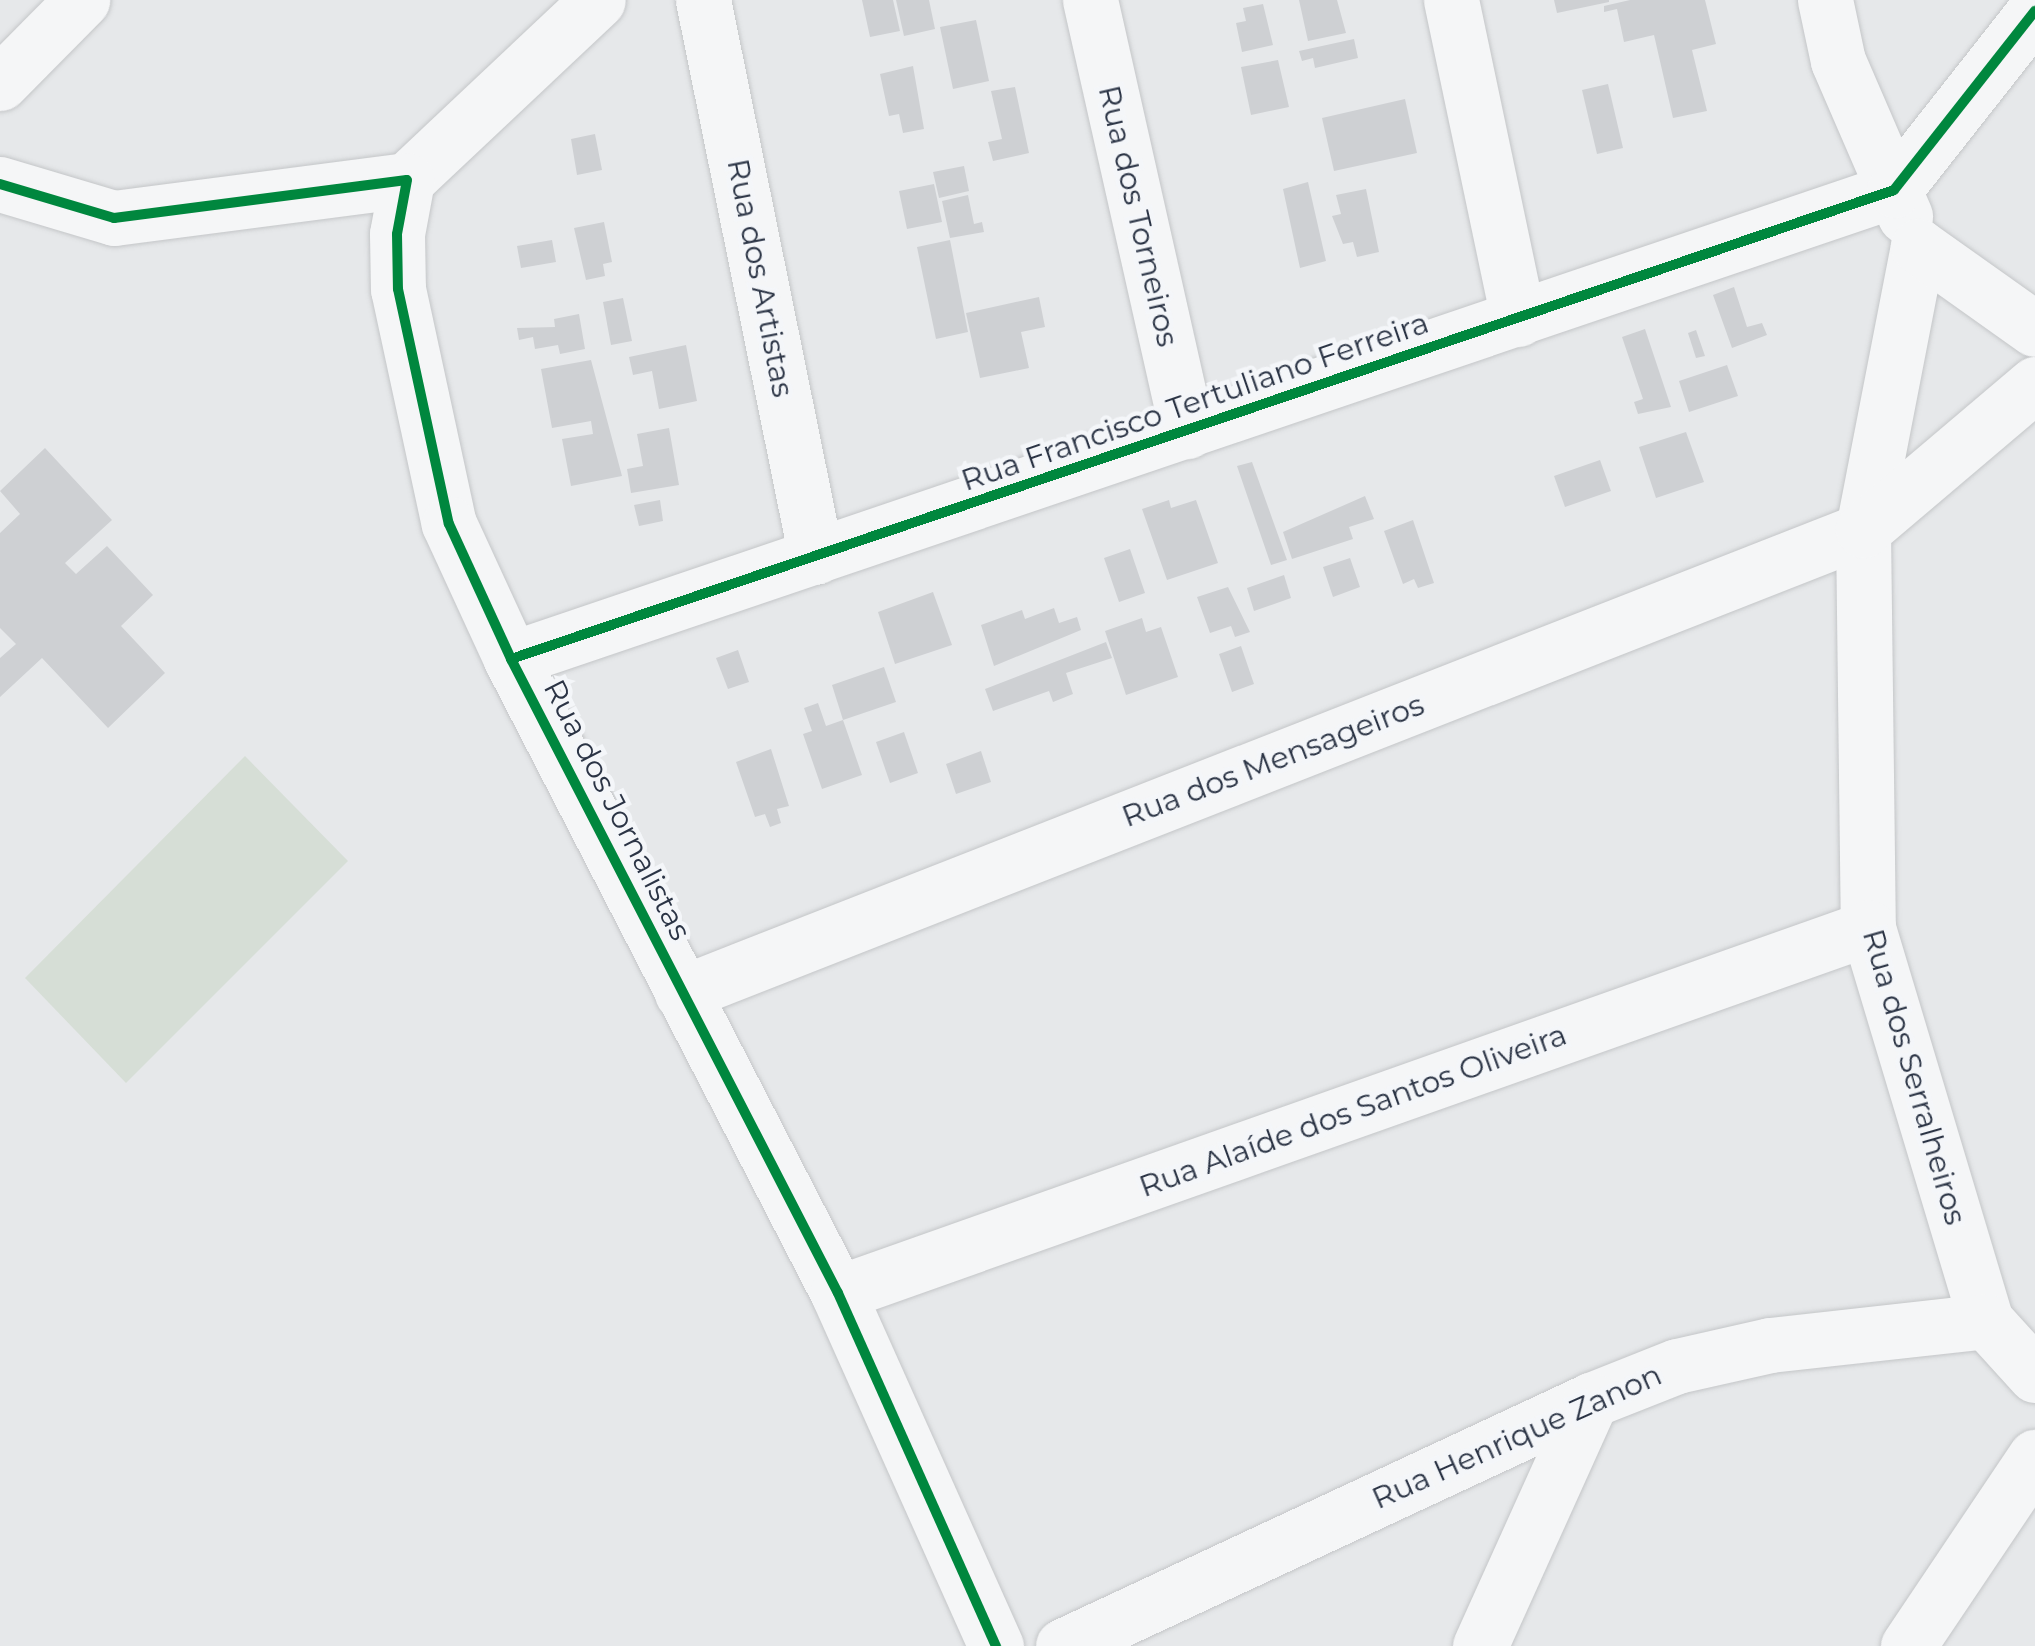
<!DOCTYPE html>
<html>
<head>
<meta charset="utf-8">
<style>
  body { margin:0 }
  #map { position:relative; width:2035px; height:1646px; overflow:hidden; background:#e6e8ea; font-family:Montserrat,sans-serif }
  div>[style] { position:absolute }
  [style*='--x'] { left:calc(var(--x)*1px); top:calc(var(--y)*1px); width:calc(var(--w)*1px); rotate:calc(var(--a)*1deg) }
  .green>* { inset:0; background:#d6ded6 }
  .building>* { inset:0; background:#ced0d3 }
  .roads { filter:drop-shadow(0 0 2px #c4c6c8) drop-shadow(0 0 2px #c4c6c8) }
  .minor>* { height:55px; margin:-27.5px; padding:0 27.5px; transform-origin:27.5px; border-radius:27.5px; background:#f5f6f7 }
  .cycleway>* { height:10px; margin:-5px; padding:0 5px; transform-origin:5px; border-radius:5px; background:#00873e }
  span { translate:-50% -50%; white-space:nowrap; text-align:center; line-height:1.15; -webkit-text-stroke:9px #f4f6f9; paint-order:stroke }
  .street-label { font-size:30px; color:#2b3445 }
</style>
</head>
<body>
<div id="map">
  <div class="green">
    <i style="clip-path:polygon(245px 756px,348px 861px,126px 1083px,25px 978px)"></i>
  </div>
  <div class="building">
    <i style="clip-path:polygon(862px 0,893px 0,900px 31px,870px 37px)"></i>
    <i style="clip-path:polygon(896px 0,929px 0,935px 29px,904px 36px)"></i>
    <i style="clip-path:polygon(1299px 0,1337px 0,1346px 33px,1308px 41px)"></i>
    <i style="clip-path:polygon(1554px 0,1609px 0,1609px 2px,1557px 13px)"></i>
    <i style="clip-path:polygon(1630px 0,1705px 0,1716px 44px,1692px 50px,1707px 111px,1673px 118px,1654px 35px,1624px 42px,1617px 9px,1604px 12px,1604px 6px)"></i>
    <i style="clip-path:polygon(1263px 4px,1273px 45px,1242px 52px,1236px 23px,1246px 21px,1243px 8px)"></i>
    <i style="clip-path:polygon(976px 20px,989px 81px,953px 89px,940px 27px)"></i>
    <i style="clip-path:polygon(1354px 39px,1358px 58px,1315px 68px,1313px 58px,1302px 61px,1299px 51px)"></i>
    <i style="clip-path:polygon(1278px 60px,1289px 107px,1251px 115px,1241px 67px)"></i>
    <i style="clip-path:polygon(913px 66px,924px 129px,903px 133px,899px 114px,889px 116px,880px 74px)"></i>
    <i style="clip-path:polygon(1608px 84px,1623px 148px,1597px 154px,1582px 90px)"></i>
    <i style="clip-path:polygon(1015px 87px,1029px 153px,993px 161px,988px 142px,1002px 139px,991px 91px)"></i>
    <i style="clip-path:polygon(1405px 99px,1417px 153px,1334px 171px,1322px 118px)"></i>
    <i style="clip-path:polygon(595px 134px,602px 170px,577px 175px,571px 139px)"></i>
    <i style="clip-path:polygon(964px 166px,969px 191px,939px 198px,933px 172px)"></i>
    <i style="clip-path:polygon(1308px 182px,1326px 261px,1300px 268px,1283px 189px)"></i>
    <i style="clip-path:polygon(934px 184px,942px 222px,907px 229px,899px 191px)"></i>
    <i style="clip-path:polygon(1366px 189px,1379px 252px,1357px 257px,1353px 242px,1343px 244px,1332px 216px,1341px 214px,1336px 195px)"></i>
    <i style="clip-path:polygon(968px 195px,974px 224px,982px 222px,984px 232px,950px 238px,942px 201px)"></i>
    <i style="clip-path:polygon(604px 222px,612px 262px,603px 264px,605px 276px,586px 280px,574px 228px)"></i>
    <i style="clip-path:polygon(552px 240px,556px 262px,521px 268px,517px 246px)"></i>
    <i style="clip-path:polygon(950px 240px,968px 332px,936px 339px,917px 247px)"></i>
    <i style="clip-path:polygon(1734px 287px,1747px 327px,1762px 323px,1767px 335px,1732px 348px,1713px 295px)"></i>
    <i style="clip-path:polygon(1039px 297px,1045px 327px,1021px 332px,1029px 368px,980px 378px,966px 313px)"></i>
    <i style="clip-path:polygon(623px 298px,632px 341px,611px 345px,603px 302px)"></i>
    <i style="clip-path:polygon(579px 314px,585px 349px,560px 354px,558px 345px,535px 349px,533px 337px,519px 340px,517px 328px,555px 327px,554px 319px)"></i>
    <i style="clip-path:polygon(1645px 329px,1671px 407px,1638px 414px,1634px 402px,1643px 399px,1622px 337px)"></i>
    <i style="clip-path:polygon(1696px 330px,1705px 356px,1696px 358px,1688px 333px)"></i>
    <i style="clip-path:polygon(686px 345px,697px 401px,659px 409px,652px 371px,633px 375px,629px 357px)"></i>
    <i style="clip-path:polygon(591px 360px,622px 476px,571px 486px,562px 439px,593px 434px,591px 421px,552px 428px,541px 369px)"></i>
    <i style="clip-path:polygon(1727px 365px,1738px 396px,1689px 412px,1679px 381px)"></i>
    <i style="clip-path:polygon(669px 428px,679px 485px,631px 493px,627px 469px,643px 466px,637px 434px)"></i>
    <i style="clip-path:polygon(1686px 432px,1704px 482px,1656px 498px,1639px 447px)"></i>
    <i style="clip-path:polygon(45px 448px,112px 520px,65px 563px,76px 574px,107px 546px,153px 595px,121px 626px,165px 673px,108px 728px,42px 658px,0 697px,0 658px,16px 644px,0 628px,0 533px,20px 514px,0 491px)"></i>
    <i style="clip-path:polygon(1600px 460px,1611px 491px,1565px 507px,1554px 476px)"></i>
    <i style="clip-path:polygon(1252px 462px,1287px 560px,1271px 565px,1237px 466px)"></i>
    <i style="clip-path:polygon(1365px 496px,1374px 519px,1349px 527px,1353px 539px,1292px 559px,1283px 532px)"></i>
    <i style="clip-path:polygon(660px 500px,663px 521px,639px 526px,634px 505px)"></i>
    <i style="clip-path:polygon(1169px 500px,1171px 508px,1196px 500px,1218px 563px,1167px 580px,1142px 509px)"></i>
    <i style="clip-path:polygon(1413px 520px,1434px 583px,1418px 588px,1414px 579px,1403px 584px,1384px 531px)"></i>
    <i style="clip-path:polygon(1130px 549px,1145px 593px,1119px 602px,1104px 558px)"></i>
    <i style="clip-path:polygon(1350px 558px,1360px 587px,1333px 597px,1323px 567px)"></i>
    <i style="clip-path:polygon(1284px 575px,1291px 598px,1254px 611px,1247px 588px)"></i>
    <i style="clip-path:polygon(1228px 587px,1250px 632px,1235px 637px,1231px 626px,1210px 633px,1197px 597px)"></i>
    <i style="clip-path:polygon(933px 592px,952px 645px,895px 664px,878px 612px)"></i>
    <i style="clip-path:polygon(1054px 608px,1059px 623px,1077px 617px,1081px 630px,994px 666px,981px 625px,1022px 610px,1025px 619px)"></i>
    <i style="clip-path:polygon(1142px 618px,1146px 632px,1161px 627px,1178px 677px,1126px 695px,1105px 631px)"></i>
    <i style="clip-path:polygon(1106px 642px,1112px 658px,1066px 673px,1073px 694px,1053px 702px,1049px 691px,993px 711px,985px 689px)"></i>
    <i style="clip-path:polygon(1241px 646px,1254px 684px,1232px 692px,1219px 654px)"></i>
    <i style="clip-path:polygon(738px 650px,749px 682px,728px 689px,716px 658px)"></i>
    <i style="clip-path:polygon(884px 667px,896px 702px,843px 720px,832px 685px)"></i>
    <i style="clip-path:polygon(818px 703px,826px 726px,843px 720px,862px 775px,822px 789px,803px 734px,812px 731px,804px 708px)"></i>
    <i style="clip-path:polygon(904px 732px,918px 773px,890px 783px,876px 742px)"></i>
    <i style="clip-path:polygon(771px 749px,789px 806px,777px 809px,781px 823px,770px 827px,765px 814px,755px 817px,736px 762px)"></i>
    <i style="clip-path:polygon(981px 751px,991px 782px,956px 794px,946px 764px)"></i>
  </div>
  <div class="roads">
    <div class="minor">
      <i style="--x:703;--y:0;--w:568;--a:78.53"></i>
      <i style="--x:1090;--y:0;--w:442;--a:77.3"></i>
      <i style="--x:1451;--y:0;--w:326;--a:78.1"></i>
      <i style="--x:1825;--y:0;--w:62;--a:78"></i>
      <i style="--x:1838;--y:61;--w:169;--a:66.6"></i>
      <i style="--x:0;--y:83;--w:117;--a:-45.3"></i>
      <i style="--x:407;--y:180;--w:262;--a:-43.3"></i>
      <i style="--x:0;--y:184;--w:119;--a:16.6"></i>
      <i style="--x:114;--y:218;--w:295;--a:-7.4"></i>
      <i style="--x:407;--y:180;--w:55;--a:100.5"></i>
      <i style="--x:397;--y:234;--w:55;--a:89"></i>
      <i style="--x:398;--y:289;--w:240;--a:77.8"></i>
      <i style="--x:449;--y:524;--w:149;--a:65.3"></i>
      <i style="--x:511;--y:659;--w:713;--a:62.72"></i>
      <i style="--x:838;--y:1293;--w:387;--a:65.9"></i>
      <i style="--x:1918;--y:246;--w:289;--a:101"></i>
      <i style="--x:1863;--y:530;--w:398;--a:89.3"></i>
      <i style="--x:1868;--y:928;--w:410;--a:73.3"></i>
      <i style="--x:1918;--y:246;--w:143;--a:35.4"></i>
      <i style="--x:511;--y:659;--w:1460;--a:-18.73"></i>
      <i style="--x:1894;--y:190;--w:228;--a:-51.8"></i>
      <i style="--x:682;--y:993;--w:1269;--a:-21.41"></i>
      <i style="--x:1863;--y:530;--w:226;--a:-40.3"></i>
      <i style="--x:838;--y:1293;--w:1093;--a:-19.51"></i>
      <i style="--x:1063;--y:1646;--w:582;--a:-24.98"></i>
      <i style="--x:1591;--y:1400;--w:92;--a:-21.6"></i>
      <i style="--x:1677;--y:1366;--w:95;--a:-12.7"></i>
      <i style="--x:1770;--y:1345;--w:217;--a:-6.3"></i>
      <i style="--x:1986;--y:1321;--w:73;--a:47.8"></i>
      <i style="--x:1480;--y:1646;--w:270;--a:-65.7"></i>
      <i style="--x:1908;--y:1646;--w:228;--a:-56.1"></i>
    </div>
  </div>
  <div class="cycleway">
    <i style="--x:0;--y:184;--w:119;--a:16.6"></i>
    <i style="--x:114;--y:218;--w:295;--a:-7.4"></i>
    <i style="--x:407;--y:180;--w:55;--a:100.5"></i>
    <i style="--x:397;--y:234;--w:55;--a:89"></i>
    <i style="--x:398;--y:289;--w:240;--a:77.8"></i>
    <i style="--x:449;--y:524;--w:149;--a:65.3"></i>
    <i style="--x:511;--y:659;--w:713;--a:62.72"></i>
    <i style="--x:838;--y:1293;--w:387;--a:65.9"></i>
    <i style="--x:511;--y:659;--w:1460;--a:-18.73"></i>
    <i style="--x:1894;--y:190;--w:228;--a:-51.8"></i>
  </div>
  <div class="street-label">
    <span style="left:1138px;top:216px;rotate:77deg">Rua dos Torneiros</span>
    <span style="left:760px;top:278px;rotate:79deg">Rua dos Artistas</span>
    <span style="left:1195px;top:402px;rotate:-19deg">Rua Francisco Tertuliano Ferreira</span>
    <span style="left:1273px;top:761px;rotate:-21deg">Rua dos Mensageiros</span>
    <span style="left:617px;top:810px;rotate:63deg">Rua dos Jornalistas</span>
    <span style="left:1914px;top:1077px;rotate:74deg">Rua dos Serralheiros</span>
    <span style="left:1353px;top:1111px;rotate:-20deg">Rua Alaíde dos Santos Oliveira</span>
    <span style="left:1517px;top:1437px;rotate:-24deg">Rua Henrique Zanon</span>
  </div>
</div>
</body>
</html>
